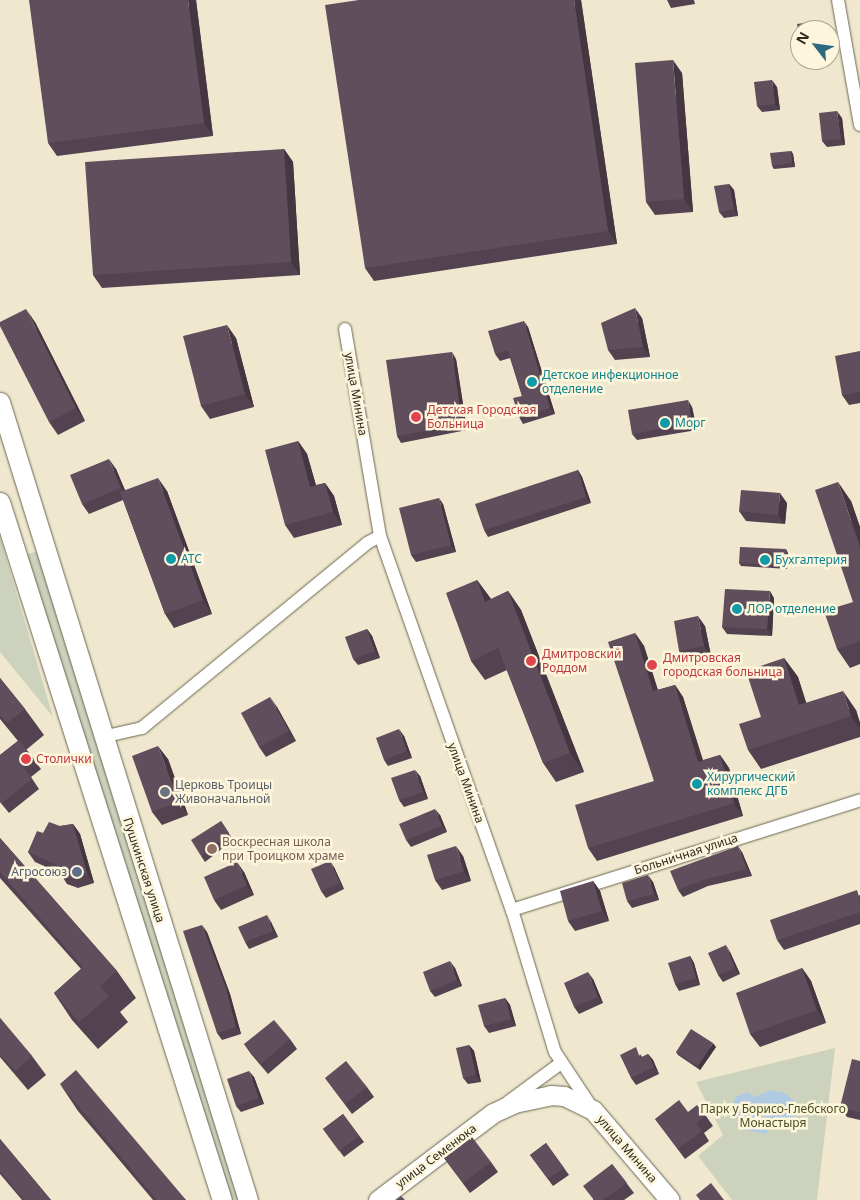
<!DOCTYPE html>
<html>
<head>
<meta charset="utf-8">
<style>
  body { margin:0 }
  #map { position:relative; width:860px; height:1200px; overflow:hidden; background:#efe8cf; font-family:"Noto Sans",sans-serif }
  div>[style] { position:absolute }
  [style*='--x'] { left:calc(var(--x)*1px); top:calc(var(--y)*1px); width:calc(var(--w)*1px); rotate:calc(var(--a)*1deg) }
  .green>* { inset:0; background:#ccd2bb }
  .water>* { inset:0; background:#b0cae2 }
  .roads { filter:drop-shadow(0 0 1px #6c6650) drop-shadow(0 0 1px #6c6650) }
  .minor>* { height:12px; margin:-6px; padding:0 6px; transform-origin:6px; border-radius:6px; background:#fff }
  .secondary>* { height:19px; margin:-9.5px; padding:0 9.5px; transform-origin:9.5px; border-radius:9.5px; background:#fff }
  .wall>* { inset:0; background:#534350 }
  .shaded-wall>* { inset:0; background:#443741 }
  .building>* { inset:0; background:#614e5d }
  .dots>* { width:14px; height:14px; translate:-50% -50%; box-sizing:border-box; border:2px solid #fdf5dc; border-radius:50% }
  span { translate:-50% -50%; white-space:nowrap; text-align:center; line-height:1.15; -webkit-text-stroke:5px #fdf5dc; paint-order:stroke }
  .culture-label { font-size:12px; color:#0d838f }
  .left { translate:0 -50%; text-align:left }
  .street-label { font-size:12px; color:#2e2b21 }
  .health-label { font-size:12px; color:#be3a42 }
  .worship-label { font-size:12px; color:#5b616d }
  .education-label { font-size:12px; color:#785e54 }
  .service-label { font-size:12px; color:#4e5e75 }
  .right { translate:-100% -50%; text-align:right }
  .park-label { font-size:12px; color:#47511f }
  .north { position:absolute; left:790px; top:20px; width:50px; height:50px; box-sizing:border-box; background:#fdf5dc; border:1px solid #aaa491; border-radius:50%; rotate:300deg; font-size:14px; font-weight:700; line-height:20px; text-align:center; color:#2e2b21 }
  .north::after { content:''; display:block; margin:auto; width:18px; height:22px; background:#2c6980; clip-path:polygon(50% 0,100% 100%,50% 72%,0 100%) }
</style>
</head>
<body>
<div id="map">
  <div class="green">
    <i style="clip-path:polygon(0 537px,53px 717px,0 652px)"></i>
    <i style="clip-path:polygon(39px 551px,241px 1200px,227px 1200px,26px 554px)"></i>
    <i style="clip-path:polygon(835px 1048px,817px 1200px,732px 1200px,698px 1156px,723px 1135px,696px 1082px)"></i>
  </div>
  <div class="water">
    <i style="clip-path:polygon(770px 1090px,783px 1092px,795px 1101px,795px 1122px,767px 1127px,767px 1134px,740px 1129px,735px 1110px,732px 1110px,735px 1097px,747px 1092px,755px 1097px)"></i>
  </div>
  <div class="roads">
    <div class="minor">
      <i style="--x:838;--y:0;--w:127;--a:80"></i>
      <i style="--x:345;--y:329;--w:210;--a:80.4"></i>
      <i style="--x:380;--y:536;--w:397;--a:70.6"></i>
      <i style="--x:512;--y:910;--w:148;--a:73.2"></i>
      <i style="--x:555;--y:1052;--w:67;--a:56.5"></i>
      <i style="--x:102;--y:737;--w:41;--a:-12.7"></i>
      <i style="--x:142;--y:728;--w:291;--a:-39.4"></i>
      <i style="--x:367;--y:543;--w:15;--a:-28"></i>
      <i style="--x:512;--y:910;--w:365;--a:-17.5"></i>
      <i style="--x:508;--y:1102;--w:66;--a:-36.3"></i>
    </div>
    <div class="secondary">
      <i style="--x:0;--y:402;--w:836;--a:72.74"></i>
      <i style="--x:0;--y:502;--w:732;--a:72.36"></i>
      <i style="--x:378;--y:1200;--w:144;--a:-37.1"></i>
      <i style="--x:493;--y:1113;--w:23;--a:-25"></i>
      <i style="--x:514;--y:1103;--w:38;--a:-12"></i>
      <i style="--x:551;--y:1095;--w:13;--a:4"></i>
      <i style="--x:564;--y:1096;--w:32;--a:26"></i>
      <i style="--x:593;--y:1110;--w:118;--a:49.5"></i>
    </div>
  </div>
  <div class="wall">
    <i style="clip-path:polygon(196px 0,213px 136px,57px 156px,48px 143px)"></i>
    <i style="clip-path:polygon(581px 0,617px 244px,374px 281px,365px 268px)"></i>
    <i style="clip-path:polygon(667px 0,694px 0,695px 4px,671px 8px)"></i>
    <i style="clip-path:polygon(682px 73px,693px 212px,655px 215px,646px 202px)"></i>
    <i style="clip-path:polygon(777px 87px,780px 110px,762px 112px,757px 106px)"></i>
    <i style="clip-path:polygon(842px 118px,845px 145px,827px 147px,822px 141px)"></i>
    <i style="clip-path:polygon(284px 149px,293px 162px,300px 275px,102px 288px,93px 275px)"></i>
    <i style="clip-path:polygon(791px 151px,793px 154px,795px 167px,774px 169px,772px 166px)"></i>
    <i style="clip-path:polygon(729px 184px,734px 190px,738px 216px,724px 218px,719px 212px)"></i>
    <i style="clip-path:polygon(642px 318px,650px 357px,615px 360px,608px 350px)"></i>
    <i style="clip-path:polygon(35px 322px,85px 421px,58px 435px,49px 422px)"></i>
    <i style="clip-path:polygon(528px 327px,555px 414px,523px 424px,519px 417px,522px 396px,510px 358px,500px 361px,495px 354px)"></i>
    <i style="clip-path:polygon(236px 338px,254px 407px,210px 419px,201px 406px)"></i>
    <i style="clip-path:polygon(860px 351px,860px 403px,849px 405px,842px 395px)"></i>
    <i style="clip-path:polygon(456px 359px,467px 430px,401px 443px,397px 436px)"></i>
    <i style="clip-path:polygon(692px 407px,697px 430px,637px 440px,632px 434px)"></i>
    <i style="clip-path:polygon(298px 441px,307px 454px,316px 485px,325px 483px,334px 496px,342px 525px,294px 538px,285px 525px)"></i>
    <i style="clip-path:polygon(116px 469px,125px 490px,167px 491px,212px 614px,174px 628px,165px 614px,123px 500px,89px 514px,82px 504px)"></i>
    <i style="clip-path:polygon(578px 470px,582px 477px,591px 503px,488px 537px,484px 530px)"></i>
    <i style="clip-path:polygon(851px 501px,860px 527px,860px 664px,850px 668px,837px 649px,853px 602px)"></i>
    <i style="clip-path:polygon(787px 503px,785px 524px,746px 521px,739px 511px)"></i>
    <i style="clip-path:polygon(443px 504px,456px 552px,416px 562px,411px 555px)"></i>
    <i style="clip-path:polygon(788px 553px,787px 569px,741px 566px,739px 563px)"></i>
    <i style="clip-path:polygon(477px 580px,491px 599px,508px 591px,521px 610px,584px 772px,556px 782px,543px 763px,507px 670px,485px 680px,471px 661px)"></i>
    <i style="clip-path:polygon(774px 598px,772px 636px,727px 634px,722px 627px)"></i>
    <i style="clip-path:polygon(705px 626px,711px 656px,686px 661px,679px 651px)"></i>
    <i style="clip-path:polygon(367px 629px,372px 636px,380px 658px,358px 665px,353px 659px)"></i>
    <i style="clip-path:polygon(635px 633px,644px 646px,658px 690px,675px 685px,683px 697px,703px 760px,720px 755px,729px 768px,743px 816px,597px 861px,588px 848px,654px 781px)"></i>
    <i style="clip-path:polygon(784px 658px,798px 677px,806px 703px,856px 710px,860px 723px,860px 737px,761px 769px,748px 750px)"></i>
    <i style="clip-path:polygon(0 678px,25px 709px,44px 735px,26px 750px,41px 769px,31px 777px,39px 789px,9px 813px,0 802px,0 755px,18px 741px,0 719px)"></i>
    <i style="clip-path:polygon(277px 707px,296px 741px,266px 757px,259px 747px)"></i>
    <i style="clip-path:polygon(404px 736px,412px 758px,388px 766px,384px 760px)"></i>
    <i style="clip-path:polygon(168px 759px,188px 815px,162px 825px,152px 812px)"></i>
    <i style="clip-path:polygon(420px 776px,428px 799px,404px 807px,399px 800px)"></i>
    <i style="clip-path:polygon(440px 815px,447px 832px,411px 847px,406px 840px)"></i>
    <i style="clip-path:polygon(221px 821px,233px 840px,205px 862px,201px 856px)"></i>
    <i style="clip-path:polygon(73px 824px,80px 834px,94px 883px,78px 888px,67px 884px,60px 873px,35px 862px,28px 852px,43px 833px,60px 826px)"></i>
    <i style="clip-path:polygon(0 838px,117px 971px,136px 998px,120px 1012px,128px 1022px,98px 1049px,72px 1020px,54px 993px,81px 969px,0 878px)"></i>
    <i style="clip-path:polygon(742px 852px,752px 876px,708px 886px,683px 897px,678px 890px)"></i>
    <i style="clip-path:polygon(463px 856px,471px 881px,442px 890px,435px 880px)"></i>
    <i style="clip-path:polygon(334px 867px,344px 889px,326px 898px,321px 891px)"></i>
    <i style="clip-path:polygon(244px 872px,254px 895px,221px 910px,214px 900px)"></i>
    <i style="clip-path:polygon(593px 881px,600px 891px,609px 921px,575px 931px,568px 921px)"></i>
    <i style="clip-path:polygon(653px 882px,659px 900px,632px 908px,627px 901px)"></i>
    <i style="clip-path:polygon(860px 895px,860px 924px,784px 950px,777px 940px)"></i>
    <i style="clip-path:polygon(271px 922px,278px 937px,249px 949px,245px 942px)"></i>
    <i style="clip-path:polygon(207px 932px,230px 994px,241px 1034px,222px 1040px,217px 1033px)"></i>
    <i style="clip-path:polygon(730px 952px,740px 974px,723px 982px,718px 975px)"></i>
    <i style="clip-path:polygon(690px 956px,694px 963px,700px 985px,679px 991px,675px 984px)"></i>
    <i style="clip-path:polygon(455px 968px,462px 986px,435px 997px,430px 991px)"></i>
    <i style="clip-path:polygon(802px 968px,811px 981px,826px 1023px,760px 1047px,750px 1034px)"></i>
    <i style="clip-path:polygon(593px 979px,603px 1003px,579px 1014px,574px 1007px)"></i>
    <i style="clip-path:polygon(505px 998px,510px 1005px,516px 1026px,489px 1033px,484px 1026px)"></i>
    <i style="clip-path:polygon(0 1018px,32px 1056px,46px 1075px,28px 1090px,0 1057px)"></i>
    <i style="clip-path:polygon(290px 1039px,297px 1049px,268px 1074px,251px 1054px,244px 1044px)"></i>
    <i style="clip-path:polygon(469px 1045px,474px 1051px,481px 1082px,468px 1084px,463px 1078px)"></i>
    <i style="clip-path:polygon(716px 1047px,700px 1070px,678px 1055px,676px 1052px)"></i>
    <i style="clip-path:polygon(640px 1054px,642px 1057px,648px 1054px,653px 1060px,659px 1074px,636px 1085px,631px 1078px)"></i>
    <i style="clip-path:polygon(860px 1061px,860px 1120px,847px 1117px,840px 1107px)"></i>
    <i style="clip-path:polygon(254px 1077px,264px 1104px,241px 1112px,236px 1106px)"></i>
    <i style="clip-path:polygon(325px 1078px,367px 1087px,374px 1097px,352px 1114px)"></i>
    <i style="clip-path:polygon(60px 1084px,186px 1200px,153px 1200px,78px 1111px)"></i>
    <i style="clip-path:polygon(688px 1112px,706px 1116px,713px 1126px,704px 1133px,709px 1141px,685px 1159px,655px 1119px)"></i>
    <i style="clip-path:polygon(343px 1114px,364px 1142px,344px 1157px,323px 1129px)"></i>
    <i style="clip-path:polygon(0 1139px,51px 1200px,22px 1200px,0 1174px)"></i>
    <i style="clip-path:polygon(546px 1143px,569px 1175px,553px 1186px,530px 1155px)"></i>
    <i style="clip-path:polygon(444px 1158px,491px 1162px,498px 1172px,470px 1193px)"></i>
    <i style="clip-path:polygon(612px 1164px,634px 1193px,624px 1200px,593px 1200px)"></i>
  </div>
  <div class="shaded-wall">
    <i style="clip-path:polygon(188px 0,196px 0,213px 136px,204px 123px)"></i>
    <i style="clip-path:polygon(574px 0,581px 0,617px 244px,608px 231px)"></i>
    <i style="clip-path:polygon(818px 21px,822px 28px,823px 30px,819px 30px)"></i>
    <i style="clip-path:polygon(673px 60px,682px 73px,693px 212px,684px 199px)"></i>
    <i style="clip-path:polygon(772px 80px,777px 87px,780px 110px,775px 104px)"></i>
    <i style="clip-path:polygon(837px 111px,842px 118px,845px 145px,841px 139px)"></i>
    <i style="clip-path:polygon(284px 149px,293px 162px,300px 275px,291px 262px)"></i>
    <i style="clip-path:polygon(791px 151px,793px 154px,795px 167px,792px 163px)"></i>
    <i style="clip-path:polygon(729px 184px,734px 190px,738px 216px,734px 209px)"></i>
    <i style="clip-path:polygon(635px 308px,642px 318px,650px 357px,643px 347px)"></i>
    <i style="clip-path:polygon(26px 309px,35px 322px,85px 421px,76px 408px)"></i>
    <i style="clip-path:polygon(524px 321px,528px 327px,555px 414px,550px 408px)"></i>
    <i style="clip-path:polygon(227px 325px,236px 338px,254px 407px,245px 394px)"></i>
    <i style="clip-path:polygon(452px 352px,456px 359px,467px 430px,462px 424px)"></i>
    <i style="clip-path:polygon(688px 400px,692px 407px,697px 430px,692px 423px)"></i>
    <i style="clip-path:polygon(298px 441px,307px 454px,320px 500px,310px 487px)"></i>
    <i style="clip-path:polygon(109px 459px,116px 469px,128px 498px,121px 488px)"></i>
    <i style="clip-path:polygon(578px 470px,582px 477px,591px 503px,586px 497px)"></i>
    <i style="clip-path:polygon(158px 478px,167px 491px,212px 614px,203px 600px)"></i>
    <i style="clip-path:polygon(838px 482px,851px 501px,860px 527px,860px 547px)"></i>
    <i style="clip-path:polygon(325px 483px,334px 496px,342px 525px,333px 512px)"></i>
    <i style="clip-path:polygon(780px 493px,787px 503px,785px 524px,778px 515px)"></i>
    <i style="clip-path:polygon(439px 498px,443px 504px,456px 552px,451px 545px)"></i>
    <i style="clip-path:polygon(786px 549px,788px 553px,787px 569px,785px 566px)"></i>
    <i style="clip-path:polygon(477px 580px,491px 599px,485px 602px)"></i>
    <i style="clip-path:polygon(508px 591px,521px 610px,584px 772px,570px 753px)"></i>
    <i style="clip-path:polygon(770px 591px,774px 598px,772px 636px,767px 629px)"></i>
    <i style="clip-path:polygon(698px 616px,705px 626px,711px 656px,704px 646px)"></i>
    <i style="clip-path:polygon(367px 629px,372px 636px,380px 658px,375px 651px)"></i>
    <i style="clip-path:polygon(635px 633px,644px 646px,662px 704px,653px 691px)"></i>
    <i style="clip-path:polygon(784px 658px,798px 677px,813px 724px,799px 705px)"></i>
    <i style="clip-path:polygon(675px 685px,683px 697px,707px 775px,698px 762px)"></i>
    <i style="clip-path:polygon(843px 691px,856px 710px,860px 723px,860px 730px,851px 716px)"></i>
    <i style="clip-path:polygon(270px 697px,277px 707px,296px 741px,289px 731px)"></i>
    <i style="clip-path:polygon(399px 729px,404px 736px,412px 758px,407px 751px)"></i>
    <i style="clip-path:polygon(158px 746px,168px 759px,188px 815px,179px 802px)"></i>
    <i style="clip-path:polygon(720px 755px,729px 768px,743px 816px,734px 803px)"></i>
    <i style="clip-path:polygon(415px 770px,420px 776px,428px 799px,423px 792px)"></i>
    <i style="clip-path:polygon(435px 809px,440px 815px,447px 832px,442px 826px)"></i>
    <i style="clip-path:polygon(73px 824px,80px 834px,94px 883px,87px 873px)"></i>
    <i style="clip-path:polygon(456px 846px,463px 856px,471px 881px,464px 871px)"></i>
    <i style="clip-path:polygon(738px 846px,742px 852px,752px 876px,747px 869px)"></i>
    <i style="clip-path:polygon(330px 861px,334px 867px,344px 889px,340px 883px)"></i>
    <i style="clip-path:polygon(237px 862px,244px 872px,254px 895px,247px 885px)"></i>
    <i style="clip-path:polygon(648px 875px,653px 882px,659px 900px,654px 894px)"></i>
    <i style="clip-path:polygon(593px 881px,600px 891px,609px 921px,602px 911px)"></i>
    <i style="clip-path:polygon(267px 915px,271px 922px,278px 937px,273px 931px)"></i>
    <i style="clip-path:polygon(202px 925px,207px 932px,230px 994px,241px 1034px,236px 1027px)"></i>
    <i style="clip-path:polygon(726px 945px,730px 952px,740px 974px,735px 968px)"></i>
    <i style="clip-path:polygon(690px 956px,694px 963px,700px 985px,696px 978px)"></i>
    <i style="clip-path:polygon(450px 961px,455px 968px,462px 986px,457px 980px)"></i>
    <i style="clip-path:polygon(802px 968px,811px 981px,826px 1023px,817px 1010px)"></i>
    <i style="clip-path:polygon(588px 972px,593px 979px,603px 1003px,598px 997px)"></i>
    <i style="clip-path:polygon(505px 998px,510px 1005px,516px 1026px,511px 1019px)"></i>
    <i style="clip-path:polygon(713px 1043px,716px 1047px,700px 1070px,698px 1066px)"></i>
    <i style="clip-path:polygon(469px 1045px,474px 1051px,481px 1082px,476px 1075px)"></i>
    <i style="clip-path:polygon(648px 1054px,653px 1060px,659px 1074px,654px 1067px)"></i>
    <i style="clip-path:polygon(249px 1071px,254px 1077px,264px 1104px,259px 1098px)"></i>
  </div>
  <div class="building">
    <i style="clip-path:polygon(29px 0,188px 0,204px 123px,48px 143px)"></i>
    <i style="clip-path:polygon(359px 0,574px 0,608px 231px,365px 268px,325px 5px)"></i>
    <i style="clip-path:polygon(818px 21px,819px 30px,800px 30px,800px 41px,797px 24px)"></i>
    <i style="clip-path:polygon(673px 60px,684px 199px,646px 202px,635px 63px)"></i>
    <i style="clip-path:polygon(772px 80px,775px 104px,757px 106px,754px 82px)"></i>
    <i style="clip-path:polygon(837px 111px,841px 139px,822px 141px,819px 113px)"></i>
    <i style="clip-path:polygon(284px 149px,291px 262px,93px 275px,85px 162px)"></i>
    <i style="clip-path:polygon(791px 151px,792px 163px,772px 166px,770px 153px)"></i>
    <i style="clip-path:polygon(729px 184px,734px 209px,719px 212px,714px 186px)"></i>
    <i style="clip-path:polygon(635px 308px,643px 347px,608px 350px,601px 323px)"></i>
    <i style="clip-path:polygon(26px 309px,76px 408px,49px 422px,0 326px,0 322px)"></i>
    <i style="clip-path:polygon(524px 321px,550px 408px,519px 417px,513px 398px,522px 396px,508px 350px,495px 354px,488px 331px)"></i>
    <i style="clip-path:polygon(227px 325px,245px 394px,201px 406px,183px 336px)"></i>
    <i style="clip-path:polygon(860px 351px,860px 392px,842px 395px,835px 356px)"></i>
    <i style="clip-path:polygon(452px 352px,462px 424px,397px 436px,386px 360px)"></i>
    <i style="clip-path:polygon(688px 400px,692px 423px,632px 434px,628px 410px)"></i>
    <i style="clip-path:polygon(298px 441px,310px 487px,325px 483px,333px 512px,285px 525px,265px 450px)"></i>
    <i style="clip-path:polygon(109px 459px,121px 488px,82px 504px,70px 475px)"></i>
    <i style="clip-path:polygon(578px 470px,586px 497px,484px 530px,475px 504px)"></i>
    <i style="clip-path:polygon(158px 478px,203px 600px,165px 614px,120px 492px)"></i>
    <i style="clip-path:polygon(838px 482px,860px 547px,860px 641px,837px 649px,824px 611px,853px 602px,815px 490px)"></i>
    <i style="clip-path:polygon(741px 490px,780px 493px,778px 515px,739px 511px)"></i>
    <i style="clip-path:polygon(439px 498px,451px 545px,411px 555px,399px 508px)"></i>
    <i style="clip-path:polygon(740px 547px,786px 549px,785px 566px,739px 563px)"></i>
    <i style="clip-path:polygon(477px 580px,485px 602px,508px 591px,570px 753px,543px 763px,498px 648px,471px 661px,446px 593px)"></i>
    <i style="clip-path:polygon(725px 589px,770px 591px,767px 629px,722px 627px)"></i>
    <i style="clip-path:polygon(698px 616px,704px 646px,679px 651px,674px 621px)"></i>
    <i style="clip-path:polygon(367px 629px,375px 651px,353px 659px,345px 637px)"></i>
    <i style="clip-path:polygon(635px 633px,653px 691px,675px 685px,698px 762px,720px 755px,734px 803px,588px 848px,575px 805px,654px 781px,608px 642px)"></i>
    <i style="clip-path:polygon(784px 658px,799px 705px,843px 691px,851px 716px,748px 750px,739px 724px,761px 717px,746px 671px)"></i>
    <i style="clip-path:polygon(0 678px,25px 709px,7px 723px,0 715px)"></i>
    <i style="clip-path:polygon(270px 697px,289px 731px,259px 747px,241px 713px)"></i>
    <i style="clip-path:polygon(399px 729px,407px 751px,384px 760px,376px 738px)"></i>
    <i style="clip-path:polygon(19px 740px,34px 759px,23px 767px,32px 779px,2px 803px,0 800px,0 755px)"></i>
    <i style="clip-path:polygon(158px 746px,179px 802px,152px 812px,132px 756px)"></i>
    <i style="clip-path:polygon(415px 770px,423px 792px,399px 800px,391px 778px)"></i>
    <i style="clip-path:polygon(435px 809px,442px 826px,406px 840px,399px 824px)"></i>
    <i style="clip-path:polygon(221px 821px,229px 833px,201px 856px,191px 840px)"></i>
    <i style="clip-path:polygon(49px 822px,60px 826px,73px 824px,87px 873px,71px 878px,60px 874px,57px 865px,28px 852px,37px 831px,43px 833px)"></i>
    <i style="clip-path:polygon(0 838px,117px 971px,100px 986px,109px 996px,79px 1022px,54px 993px,83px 967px,0 872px)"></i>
    <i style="clip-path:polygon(456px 846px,464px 871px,435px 880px,427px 855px)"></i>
    <i style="clip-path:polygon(738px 846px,747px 869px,703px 880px,678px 890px,670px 871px)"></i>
    <i style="clip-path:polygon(330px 861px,340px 883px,321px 891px,311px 869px)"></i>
    <i style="clip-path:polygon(237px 862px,247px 885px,214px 900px,204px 877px)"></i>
    <i style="clip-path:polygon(648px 875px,654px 894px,627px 901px,622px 883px)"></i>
    <i style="clip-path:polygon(593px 881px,602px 911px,568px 921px,560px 891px)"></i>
    <i style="clip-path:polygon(857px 890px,860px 900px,860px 912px,777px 940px,770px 920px)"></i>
    <i style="clip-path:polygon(267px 915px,273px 931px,245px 942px,238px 927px)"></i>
    <i style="clip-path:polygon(202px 925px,226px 988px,236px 1027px,217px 1033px,183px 931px)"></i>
    <i style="clip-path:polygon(726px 945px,735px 968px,718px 975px,708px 953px)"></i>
    <i style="clip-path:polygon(690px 956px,696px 978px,675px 984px,668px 963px)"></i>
    <i style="clip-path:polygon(450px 961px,457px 980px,430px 991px,423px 972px)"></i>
    <i style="clip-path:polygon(802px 968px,817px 1010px,750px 1034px,736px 993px)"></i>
    <i style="clip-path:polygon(588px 972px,598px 997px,574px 1007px,564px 983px)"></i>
    <i style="clip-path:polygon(505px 998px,511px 1019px,484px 1026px,478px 1005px)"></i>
    <i style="clip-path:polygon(0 1018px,32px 1056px,15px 1071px,0 1054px)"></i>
    <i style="clip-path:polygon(274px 1020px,290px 1039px,261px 1064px,244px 1044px)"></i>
    <i style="clip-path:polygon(691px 1029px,713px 1043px,698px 1066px,676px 1052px)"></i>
    <i style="clip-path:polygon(469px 1045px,476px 1075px,463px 1078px,456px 1048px)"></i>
    <i style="clip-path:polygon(636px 1047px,640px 1058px,648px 1054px,654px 1067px,631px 1078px,620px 1055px)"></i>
    <i style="clip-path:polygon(852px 1059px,860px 1061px,860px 1112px,840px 1107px)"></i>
    <i style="clip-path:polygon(346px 1061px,367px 1087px,345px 1104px,325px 1078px)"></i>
    <i style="clip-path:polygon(76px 1070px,186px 1200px,157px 1200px,60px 1084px)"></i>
    <i style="clip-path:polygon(249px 1071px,259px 1098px,236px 1106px,227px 1079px)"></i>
    <i style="clip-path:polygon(679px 1100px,688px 1112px,697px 1105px,706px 1116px,696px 1123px,702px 1131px,678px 1149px,655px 1119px)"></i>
    <i style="clip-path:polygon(343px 1114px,359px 1136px,339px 1151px,323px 1129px)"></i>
    <i style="clip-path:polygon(472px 1137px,491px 1162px,463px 1183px,444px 1158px)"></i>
    <i style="clip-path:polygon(0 1139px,51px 1200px,24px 1200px,0 1171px)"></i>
    <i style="clip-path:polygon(546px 1143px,564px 1168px,548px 1179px,530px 1155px)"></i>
    <i style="clip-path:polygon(612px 1164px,627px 1183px,603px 1200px,594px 1200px,583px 1186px)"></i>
    <i style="clip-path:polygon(711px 1183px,724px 1200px,700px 1200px,696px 1195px)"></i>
    <i style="clip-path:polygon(401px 1196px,405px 1200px,396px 1200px)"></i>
  </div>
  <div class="dots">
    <i style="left:532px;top:382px;background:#0f9aa8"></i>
    <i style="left:416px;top:417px;background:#e0444e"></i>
    <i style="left:665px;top:423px;background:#0f9aa8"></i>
    <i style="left:171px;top:559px;background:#0f9aa8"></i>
    <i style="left:765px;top:560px;background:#0f9aa8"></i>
    <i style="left:737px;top:609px;background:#0f9aa8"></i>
    <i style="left:531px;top:661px;background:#e0444e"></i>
    <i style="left:652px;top:665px;background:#e0444e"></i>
    <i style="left:26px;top:759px;background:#e0444e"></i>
    <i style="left:697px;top:784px;background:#0f9aa8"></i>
    <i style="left:165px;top:792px;background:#6b7280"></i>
    <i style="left:212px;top:849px;background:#8d6e63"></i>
    <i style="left:77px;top:872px;background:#5c6f8a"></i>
  </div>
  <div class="culture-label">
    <span class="left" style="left:542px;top:382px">Детское инфекционное<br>отделение</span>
    <span class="left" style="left:675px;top:423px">Морг</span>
    <span class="left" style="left:181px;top:559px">АТС</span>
    <span class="left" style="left:775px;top:560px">Бухгалтерия</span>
    <span class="left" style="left:747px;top:609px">ЛОР отделение</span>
    <span class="left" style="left:707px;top:784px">Хирургический<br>комплекс ДГБ</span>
  </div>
  <div class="street-label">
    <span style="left:356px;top:394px;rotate:80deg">улица Минина</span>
    <span style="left:466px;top:783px;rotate:70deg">улица Минина</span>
    <span style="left:686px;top:854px;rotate:-18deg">Больничная улица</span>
    <span style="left:144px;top:870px;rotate:72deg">Пушкинская улица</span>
    <span style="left:627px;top:1149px;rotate:49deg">улица Минина</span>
    <span style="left:436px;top:1156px;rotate:-37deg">улица Семенюка</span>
  </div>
  <div class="health-label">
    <span class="left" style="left:427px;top:417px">Детская Городская<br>Больница</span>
    <span class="left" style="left:542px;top:661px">Дмитровский<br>Роддом</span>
    <span class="left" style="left:663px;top:665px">Дмитровская<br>городская больница</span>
    <span class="left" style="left:36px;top:759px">Столички</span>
  </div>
  <div class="worship-label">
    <span class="left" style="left:175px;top:792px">Церковь Троицы<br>Живоначальной</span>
  </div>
  <div class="education-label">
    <span class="left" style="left:222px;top:849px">Воскресная школа<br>при Троицком храме</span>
  </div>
  <div class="service-label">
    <span class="right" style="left:67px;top:872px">Агросоюз</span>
  </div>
  <div class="park-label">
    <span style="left:773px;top:1116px">Парк у Борисо-Глебского<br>Монастыря</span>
  </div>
  <div class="north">N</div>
</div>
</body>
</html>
